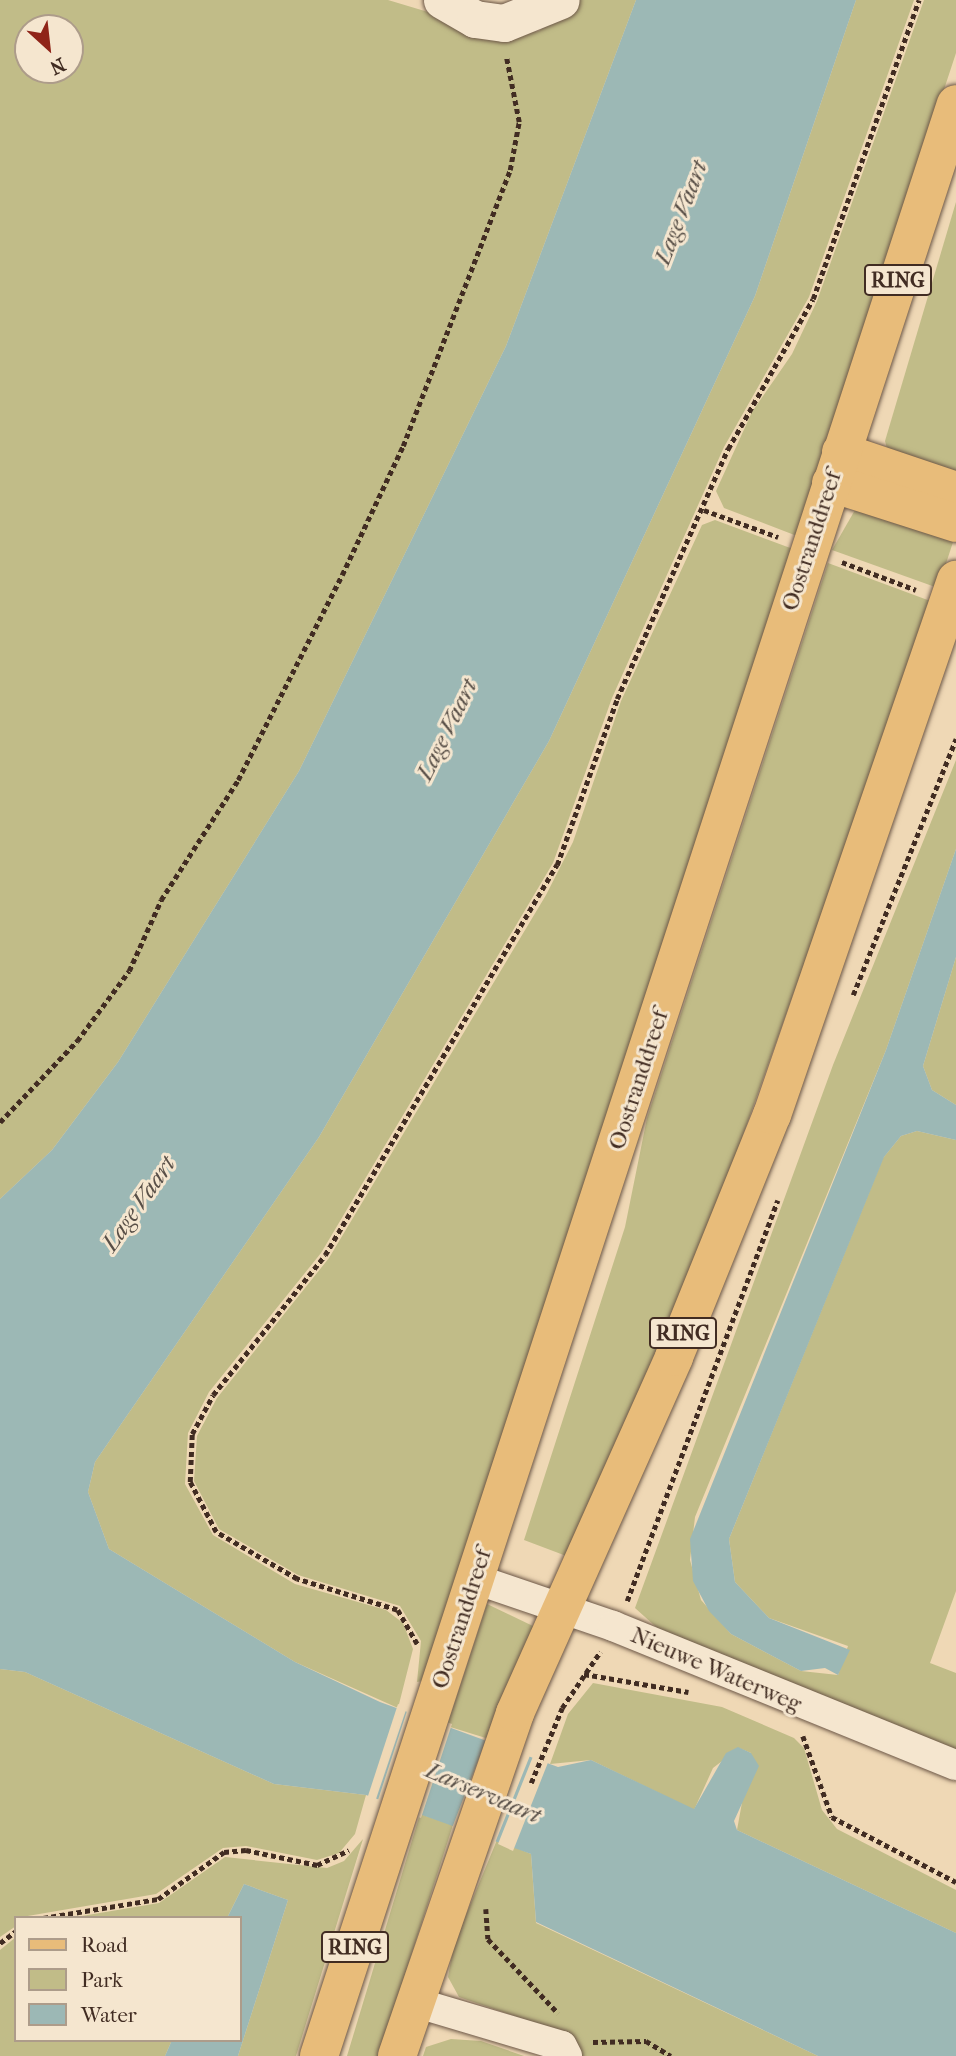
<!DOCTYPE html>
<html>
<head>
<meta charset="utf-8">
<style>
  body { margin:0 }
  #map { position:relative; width:956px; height:2056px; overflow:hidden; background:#efd8b5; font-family:"IM FELL French Canon",serif }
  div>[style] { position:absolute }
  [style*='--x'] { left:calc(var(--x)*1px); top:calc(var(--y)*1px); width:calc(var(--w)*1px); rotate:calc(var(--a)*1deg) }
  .green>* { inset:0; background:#c1bc88 }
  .water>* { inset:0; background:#9cb8b5 }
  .pier>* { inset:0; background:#efd8b5 }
  .path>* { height:4.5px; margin-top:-2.25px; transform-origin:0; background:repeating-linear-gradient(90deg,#412c22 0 5px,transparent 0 8.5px) }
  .roads { filter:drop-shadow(0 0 2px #6c5747) drop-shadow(0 0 2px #6c5747) }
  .minor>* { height:30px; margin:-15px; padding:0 15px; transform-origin:15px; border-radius:15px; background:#f5e6cf }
  .tertiary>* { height:37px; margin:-18.5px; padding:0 18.5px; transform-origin:18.5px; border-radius:18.5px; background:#f5e6cf }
  .primary>* { height:38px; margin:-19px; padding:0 19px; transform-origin:19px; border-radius:19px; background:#e8bc7a }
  span { translate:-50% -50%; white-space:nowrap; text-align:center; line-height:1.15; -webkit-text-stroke:6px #f5e6cf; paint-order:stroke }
  .shield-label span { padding:2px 5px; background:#f5e6cf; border:2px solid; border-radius:5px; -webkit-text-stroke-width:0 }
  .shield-label { font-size:21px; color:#412c22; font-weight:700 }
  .street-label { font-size:23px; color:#412c22 }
  .water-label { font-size:24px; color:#584f47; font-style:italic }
  .legend { position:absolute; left:14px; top:1916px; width:228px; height:126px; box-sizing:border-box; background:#f5e6cf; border:2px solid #ad9c8a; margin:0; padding:9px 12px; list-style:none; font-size:21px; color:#412c22 }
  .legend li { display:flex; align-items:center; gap:14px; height:35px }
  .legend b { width:35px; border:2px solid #ad9c8a }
  .north { position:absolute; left:14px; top:14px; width:70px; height:70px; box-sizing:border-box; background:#f5e6cf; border:2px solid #ad9c8a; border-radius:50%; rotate:153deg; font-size:19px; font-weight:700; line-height:28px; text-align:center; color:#412c22 }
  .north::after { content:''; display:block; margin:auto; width:24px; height:32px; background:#8f2418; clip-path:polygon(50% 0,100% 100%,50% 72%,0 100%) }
</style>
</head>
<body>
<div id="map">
  <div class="green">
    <i style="clip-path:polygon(evenodd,0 0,388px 0,508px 36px,539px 31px,577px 0,636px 0,506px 346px,299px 771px,118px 1062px,52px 1150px,0 1199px,0 0,28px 28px,70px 28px,70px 70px,28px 70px,28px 28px)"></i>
    <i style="clip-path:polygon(856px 0,914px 0,809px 297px,724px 447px,612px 698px,553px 863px,321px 1253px,209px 1392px,188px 1433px,185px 1484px,213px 1535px,295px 1584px,386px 1610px,403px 1623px,413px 1649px,398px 1708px,295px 1662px,109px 1549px,88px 1492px,95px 1462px,319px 1137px,549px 741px,755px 296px)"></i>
    <i style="clip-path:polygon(924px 0,956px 0,956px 53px,797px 536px,724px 508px,716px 491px,752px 412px,792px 354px,817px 301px)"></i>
    <i style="clip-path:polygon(956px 202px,956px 479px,889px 456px,885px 441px)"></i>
    <i style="clip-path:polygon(855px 510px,955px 536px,938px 588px,832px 550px)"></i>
    <i style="clip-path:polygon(715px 520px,793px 549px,490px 1481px,422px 1681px,417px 1682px,421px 1641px,400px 1606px,298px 1575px,219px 1529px,194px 1481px,197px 1436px,217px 1398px,329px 1258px,546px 895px,573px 842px,621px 701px,702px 525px)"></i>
    <i style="clip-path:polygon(828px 563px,933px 602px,722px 1194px,569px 1557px,524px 1540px,625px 1227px,647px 1118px)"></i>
    <i style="clip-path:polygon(956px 760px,956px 849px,886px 1050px,695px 1517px,690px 1560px,701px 1600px,731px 1634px,801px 1671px,838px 1675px,848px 1646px,769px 1618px,735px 1582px,729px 1539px,883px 1158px,901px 1136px,917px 1131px,956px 1140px,956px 1591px,930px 1663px,956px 1673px,956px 1752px,664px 1634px,635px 1608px,833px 1065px)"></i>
    <i style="clip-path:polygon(956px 957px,956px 1105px,932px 1090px,923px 1066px)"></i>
    <i style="clip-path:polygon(487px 1604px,535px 1627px,489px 1739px,447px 1726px)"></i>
    <i style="clip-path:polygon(0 1669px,25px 1672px,274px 1784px,366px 1795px,355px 1834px,339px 1853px,317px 1860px,246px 1846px,223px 1848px,156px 1894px,16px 1918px,16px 1926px,0 1937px)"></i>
    <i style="clip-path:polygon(593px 1683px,722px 1707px,794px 1738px,804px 1748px,822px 1810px,837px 1829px,956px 1890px,956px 1933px,737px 1830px,751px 1753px,739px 1748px,713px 1768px,694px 1810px,591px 1760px,550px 1764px,568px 1714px)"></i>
    <i style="clip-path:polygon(420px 1814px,453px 1825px,379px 2056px,347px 2056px)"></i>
    <i style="clip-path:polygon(363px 1839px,296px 2056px,238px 2056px,288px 1900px,244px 1884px,227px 1918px,70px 1918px,159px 1903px,225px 1857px,327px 1868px,344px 1861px)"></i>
    <i style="clip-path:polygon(497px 1840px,531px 1854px,536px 1923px,818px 2056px,582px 2056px,573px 2036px,459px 1997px,448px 1977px,454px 1944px)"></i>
    <i style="clip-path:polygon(16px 1937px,16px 2040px,172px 2040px,165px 2056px,0 2056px,0 1950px)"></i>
    <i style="clip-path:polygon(451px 2039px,481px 2041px,524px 2056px,423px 2056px,426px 2047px)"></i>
  </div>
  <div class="water">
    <i style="clip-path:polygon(636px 0,856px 0,755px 296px,549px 741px,319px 1137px,95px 1462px,88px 1492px,109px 1549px,295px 1662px,380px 1702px,558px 1767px,591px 1760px,694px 1809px,726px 1753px,738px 1747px,751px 1753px,759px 1766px,734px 1821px,737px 1830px,956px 1933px,956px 2056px,818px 2056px,536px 1922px,531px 1854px,366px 1795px,274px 1784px,25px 1672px,0 1669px,0 1199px,52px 1150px,118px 1062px,299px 771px,506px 346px)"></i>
    <i style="clip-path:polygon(956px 849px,956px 957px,923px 1066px,932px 1090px,956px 1105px,956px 1140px,917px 1131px,901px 1136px,884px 1157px,729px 1539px,735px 1582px,769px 1618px,850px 1650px,838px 1675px,825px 1668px,801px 1671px,731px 1634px,709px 1611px,693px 1581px,690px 1539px,886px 1050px)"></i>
    <i style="clip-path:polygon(244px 1884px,288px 1900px,238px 2056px,165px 2056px,172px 2040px,240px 2040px,240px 1918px,227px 1918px)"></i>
  </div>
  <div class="pier">
    <i style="clip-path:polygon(398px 1704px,407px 1707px,375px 1802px,367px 1799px)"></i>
    <i style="clip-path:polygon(408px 1708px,452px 1724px,421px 1818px,377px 1803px)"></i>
    <i style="clip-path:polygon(488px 1735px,531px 1753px,495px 1843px,452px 1828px)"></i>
    <i style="clip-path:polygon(534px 1754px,549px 1760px,513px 1851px,498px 1844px)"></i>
  </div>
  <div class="path">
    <i style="--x:704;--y:510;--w:79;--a:20"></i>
    <i style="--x:842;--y:562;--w:79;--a:20.7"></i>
    <i style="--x:853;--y:995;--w:276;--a:-68.1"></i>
    <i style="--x:0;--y:1122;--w:112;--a:-46.5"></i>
    <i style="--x:77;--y:1041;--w:87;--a:-53.4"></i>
    <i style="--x:129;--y:971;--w:78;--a:-65.7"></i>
    <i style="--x:161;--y:900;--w:143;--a:-57.3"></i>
    <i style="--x:238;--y:780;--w:230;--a:-63.1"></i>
    <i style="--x:342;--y:575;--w:143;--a:-64.7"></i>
    <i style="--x:403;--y:446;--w:296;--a:-68.8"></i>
    <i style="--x:510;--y:170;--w:49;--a:-79.4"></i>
    <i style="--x:519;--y:122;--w:67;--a:-101.1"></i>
    <i style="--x:627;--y:1601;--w:428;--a:-69.4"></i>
    <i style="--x:417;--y:1644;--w:39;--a:-120"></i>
    <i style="--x:397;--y:1610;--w:105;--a:-162.8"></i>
    <i style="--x:297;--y:1579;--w:94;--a:-149.9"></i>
    <i style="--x:216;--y:1532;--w:56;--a:-117.5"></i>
    <i style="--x:190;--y:1482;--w:48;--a:-87.6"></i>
    <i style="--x:192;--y:1434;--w:44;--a:-61.7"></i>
    <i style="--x:213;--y:1395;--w:179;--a:-51.3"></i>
    <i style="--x:325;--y:1255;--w:454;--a:-59.3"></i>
    <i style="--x:557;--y:865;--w:177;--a:-70.1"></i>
    <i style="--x:617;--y:699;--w:274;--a:-66.1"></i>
    <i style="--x:728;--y:449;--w:172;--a:-60.5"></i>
    <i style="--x:813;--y:299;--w:317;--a:-70.5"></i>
    <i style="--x:584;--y:1674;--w:106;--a:9.8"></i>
    <i style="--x:803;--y:1736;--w:86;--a:70.3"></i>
    <i style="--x:832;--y:1817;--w:140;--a:27.7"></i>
    <i style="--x:531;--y:1783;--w:81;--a:-67.5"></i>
    <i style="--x:562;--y:1708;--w:68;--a:-55.8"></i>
    <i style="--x:486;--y:1909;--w:30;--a:86"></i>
    <i style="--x:488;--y:1939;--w:102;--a:46.6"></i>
    <i style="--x:43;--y:1918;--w:117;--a:-9.4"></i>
    <i style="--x:158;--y:1899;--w:81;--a:-35.5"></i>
    <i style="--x:224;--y:1852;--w:22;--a:-5"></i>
    <i style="--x:246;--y:1850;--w:73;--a:11.9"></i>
    <i style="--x:317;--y:1865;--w:35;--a:-25"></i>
    <i style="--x:0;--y:1943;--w:20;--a:-37"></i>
    <i style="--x:593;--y:2042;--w:53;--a:-1.1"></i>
    <i style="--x:646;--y:2041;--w:29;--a:31"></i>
  </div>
  <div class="roads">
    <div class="minor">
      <i style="--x:475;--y:1579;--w:146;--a:18.8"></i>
      <i style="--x:613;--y:1626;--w:370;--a:22.1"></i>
      <i style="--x:414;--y:2002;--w:154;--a:16.6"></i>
      <i style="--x:562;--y:2046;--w:11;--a:63"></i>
    </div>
    <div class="tertiary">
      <i style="--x:442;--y:0;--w:38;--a:30"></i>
      <i style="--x:475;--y:19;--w:29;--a:8"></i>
      <i style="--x:504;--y:23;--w:61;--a:-22"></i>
    </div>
    <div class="primary">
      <i style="--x:841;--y:452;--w:121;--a:18.7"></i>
      <i style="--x:831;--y:483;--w:131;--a:17.7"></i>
      <i style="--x:319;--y:2056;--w:2053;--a:-71.93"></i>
      <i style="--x:397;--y:2056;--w:363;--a:-71"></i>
      <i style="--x:515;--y:1713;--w:390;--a:-65.9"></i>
      <i style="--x:674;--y:1357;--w:261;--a:-68"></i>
      <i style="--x:772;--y:1115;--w:566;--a:-71.02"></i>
    </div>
  </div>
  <div class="shield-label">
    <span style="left:898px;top:280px">RING</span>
    <span style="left:683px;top:1333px">RING</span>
    <span style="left:355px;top:1947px">RING</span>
  </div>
  <div class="street-label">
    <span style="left:812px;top:541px;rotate:-72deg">Oostranddreef</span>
    <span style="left:639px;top:1080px;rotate:-72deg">Oostranddreef</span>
    <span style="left:462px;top:1619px;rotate:-72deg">Oostranddreef</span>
    <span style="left:716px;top:1670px;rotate:23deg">Nieuwe Waterweg</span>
  </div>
  <div class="water-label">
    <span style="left:681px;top:213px;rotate:-69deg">Lage Vaart</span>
    <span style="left:447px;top:730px;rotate:-64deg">Lage Vaart</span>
    <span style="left:139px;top:1204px;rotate:-55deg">Lage Vaart</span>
    <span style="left:483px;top:1793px;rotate:23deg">Larservaart</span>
  </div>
  <ul class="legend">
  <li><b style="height:9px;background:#e8bc7a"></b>Road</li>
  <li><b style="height:19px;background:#c1bc88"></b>Park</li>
  <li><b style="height:19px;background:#9cb8b5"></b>Water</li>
  </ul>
  <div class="north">N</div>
</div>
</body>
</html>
